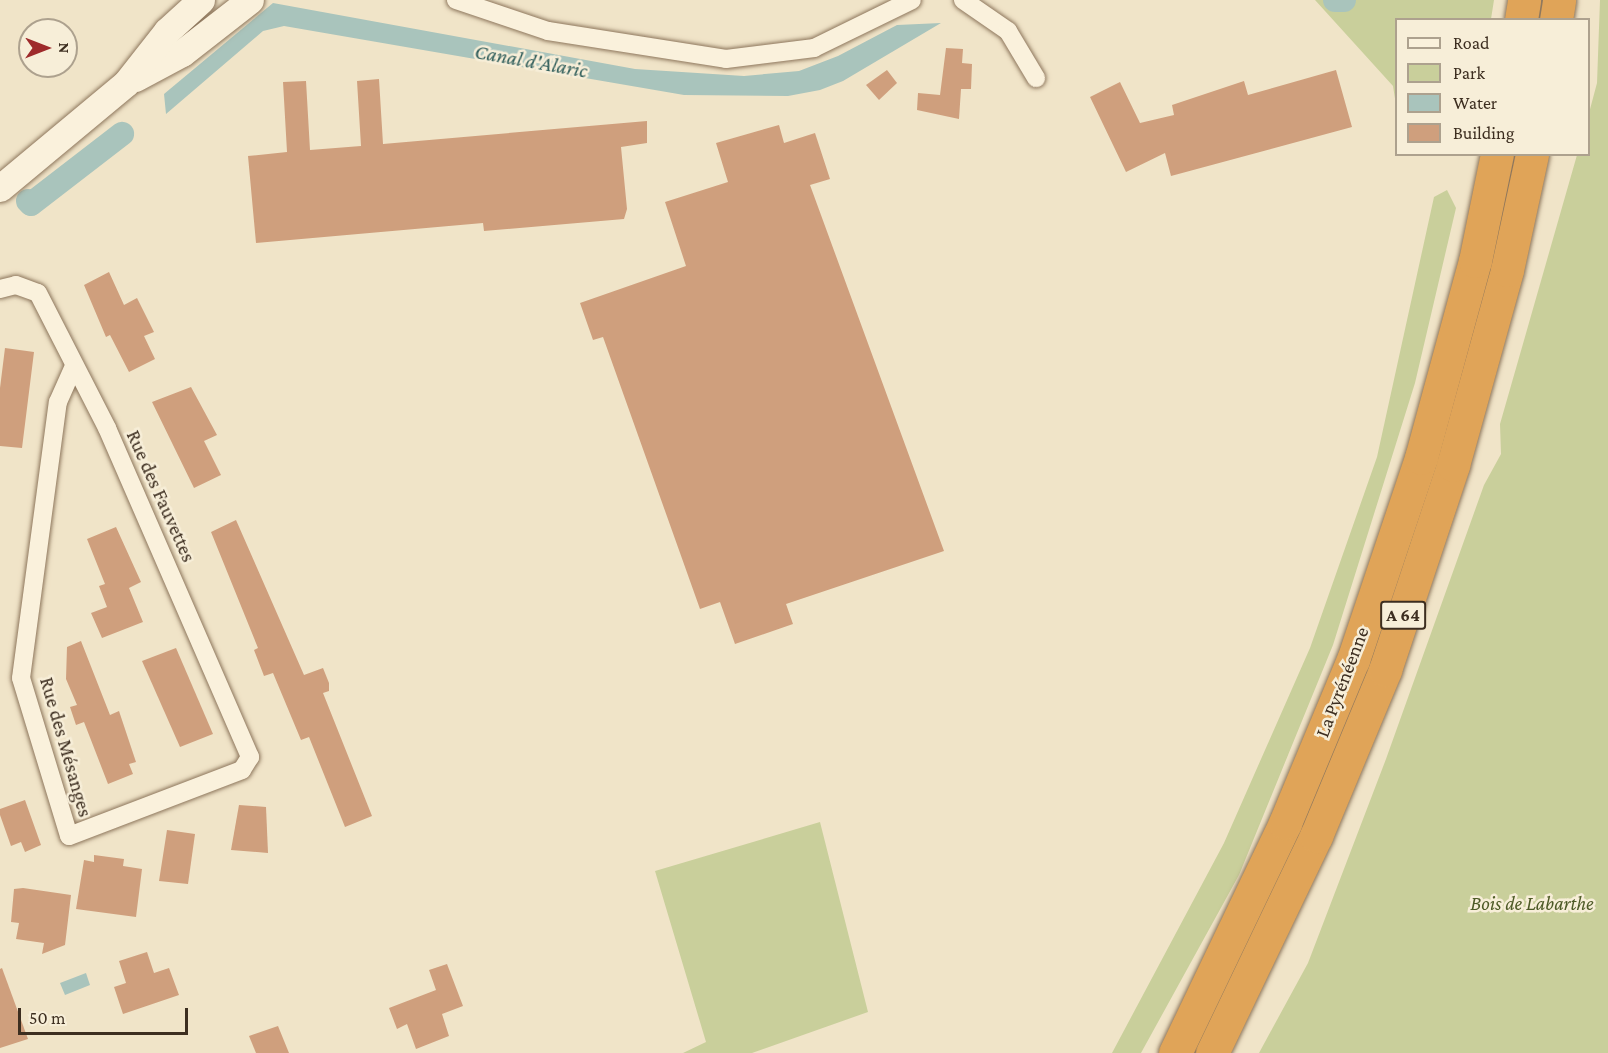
<!DOCTYPE html>
<html>
<head>
<meta charset="utf-8">
<style>
  body { margin:0 }
  #map { position:relative; width:1608px; height:1053px; overflow:hidden; background:#f0e4c8; font-family:"Crimson Pro",serif }
  div>[style] { position:absolute }
  [style*='--x'] { left:calc(var(--x)*1px); top:calc(var(--y)*1px); width:calc(var(--w)*1px); rotate:calc(var(--a)*1deg) }
  .green>* { inset:0; background:#c9cf9b }
  .water>* { inset:0; background:#a9c4bc }
  .canal>* { height:24px; margin:-12px; padding:0 12px; transform-origin:12px; border-radius:12px; background:#a9c4bc }
  .building>* { inset:0; background:#cf9f7d }
  .roads { filter:drop-shadow(0 0 2px #8d765c) drop-shadow(0 0 2px #8d765c) }
  .minor>* { height:18px; margin:-9px; padding:0 9px; transform-origin:9px; border-radius:9px; background:#faf1dc }
  .secondary>* { height:27px; margin:-13.5px; padding:0 13.5px; transform-origin:13.5px; border-radius:13.5px; background:#faf1dc }
  .motorway>* { height:33px; margin:-16.5px; padding:0 16.5px; transform-origin:16.5px; border-radius:16.5px; background:#e0a458 }
  span { translate:-50% -50%; white-space:nowrap; text-align:center; line-height:1.15; -webkit-text-stroke:5px #f7eed8; paint-order:stroke }
  .shield-label span { padding:2px 4px; background:#f7eed8; border:2px solid; border-radius:4px; -webkit-text-stroke-width:0 }
  .shield-label { font-size:18px; color:#3d2e20; font-weight:700 }
  .street-label { font-size:20px; color:#3d2e20 }
  .park-label { font-size:20px; color:#4d5a26; font-style:italic }
  .water-label { font-size:21px; color:#2f5d5a; font-style:italic }
  .legend { position:absolute; left:1395px; top:18px; width:195px; height:138px; box-sizing:border-box; background:#f7eed8; border:2px solid #ada18e; margin:0; padding:8px 10px; list-style:none; font-size:18px; color:#3d2e20 }
  .legend li { display:flex; align-items:center; gap:12px; height:30px }
  .legend b { width:30px; border:2px solid #ada18e }
  .north { position:absolute; left:18px; top:18px; width:60px; height:60px; box-sizing:border-box; background:#f7eed8; border:2px solid #ada18e; border-radius:50%; rotate:90deg; font-size:16px; font-weight:700; line-height:24px; text-align:center; color:#3d2e20 }
  .north::after { content:''; display:block; margin:auto; width:21px; height:27px; background:#9e2a2b; clip-path:polygon(50% 0,100% 100%,50% 72%,0 100%) }
  .scale { position:absolute; left:18px; top:1008px; width:170px; height:27px; box-sizing:border-box; border:3px solid #3d2e20; border-top:0; padding-left:8px; font-size:18px; line-height:21px; white-space:nowrap; color:#3d2e20; -webkit-text-stroke:4px #f7eed8; paint-order:stroke }
</style>
</head>
<body>
<div id="map">
  <div class="green">
    <i style="clip-path:polygon(1315px 0,1494px 0,1491px 19px,1396px 20px,1396px 105px,1393px 86px)"></i>
    <i style="clip-path:polygon(1600px 0,1608px 0,1608px 1053px,1259px 1053px,1308px 963px,1386px 759px,1484px 485px,1501px 454px,1500px 424px,1577px 155px,1588px 154px,1589px 113px,1597px 83px)"></i>
    <i style="clip-path:polygon(1447px 190px,1456px 208px,1415px 383px,1333px 645px,1239px 875px,1141px 1053px,1112px 1053px,1224px 843px,1310px 648px,1377px 457px,1434px 197px)"></i>
    <i style="clip-path:polygon(820px 822px,868px 1012px,752px 1053px,683px 1053px,706px 1042px,655px 871px)"></i>
  </div>
  <div class="water">
    <i style="clip-path:polygon(273px 3px,635px 69px,744px 76px,799px 71px,838px 56px,897px 25px,941px 23px,843px 81px,820px 90px,788px 96px,684px 95px,284px 26px,263px 31px,166px 114px,164px 94px)"></i>
    <i style="clip-path:polygon(86px 973px,90px 985px,65px 995px,60px 983px)"></i>
  </div>
  <div class="canal">
    <i style="--x:1335;--y:0;--w:9;--a:0"></i>
    <i style="--x:28;--y:201;--w:4;--a:45"></i>
    <i style="--x:31;--y:204;--w:115;--a:-37.6"></i>
  </div>
  <div class="building">
    <i style="clip-path:polygon(946px 48px,963px 49px,962px 63px,972px 64px,971px 89px,961px 89px,959px 119px,917px 110px,918px 93px,940px 95px)"></i>
    <i style="clip-path:polygon(887px 70px,897px 83px,879px 100px,866px 85px)"></i>
    <i style="clip-path:polygon(1336px 70px,1352px 127px,1171px 176px,1165px 153px,1126px 172px,1090px 97px,1120px 82px,1140px 123px,1174px 115px,1172px 105px,1244px 81px,1248px 95px)"></i>
    <i style="clip-path:polygon(379px 79px,383px 144px,647px 121px,647px 143px,621px 147px,627px 209px,624px 219px,484px 231px,483px 223px,256px 243px,248px 156px,287px 152px,283px 82px,306px 81px,310px 150px,361px 146px,357px 81px)"></i>
    <i style="clip-path:polygon(779px 125px,784px 143px,815px 133px,830px 179px,810px 185px,944px 551px,786px 604px,793px 624px,735px 644px,720px 602px,700px 609px,603px 337px,593px 340px,580px 303px,686px 266px,665px 202px,728px 182px,716px 143px)"></i>
    <i style="clip-path:polygon(109px 272px,124px 305px,137px 298px,154px 332px,144px 336px,155px 359px,129px 372px,110px 335px,106px 337px,84px 285px)"></i>
    <i style="clip-path:polygon(5px 348px,34px 352px,22px 448px,0 446px,0 388px)"></i>
    <i style="clip-path:polygon(191px 387px,217px 435px,204px 441px,221px 475px,194px 488px,152px 402px)"></i>
    <i style="clip-path:polygon(236px 520px,304px 675px,323px 668px,329px 683px,329px 691px,323px 693px,372px 816px,345px 827px,309px 737px,301px 740px,273px 673px,264px 676px,254px 650px,258px 648px,211px 532px)"></i>
    <i style="clip-path:polygon(116px 527px,141px 582px,129px 588px,143px 622px,102px 638px,91px 613px,107px 607px,99px 586px,105px 584px,87px 539px)"></i>
    <i style="clip-path:polygon(81px 641px,110px 715px,119px 711px,136px 762px,129px 764px,133px 774px,108px 784px,84px 722px,76px 725px,70px 707px,77px 705px,66px 679px,67px 647px)"></i>
    <i style="clip-path:polygon(176px 648px,213px 734px,180px 747px,142px 661px)"></i>
    <i style="clip-path:polygon(25px 800px,41px 845px,25px 852px,21px 842px,11px 846px,0 815px,0 809px)"></i>
    <i style="clip-path:polygon(239px 805px,266px 807px,268px 853px,231px 850px)"></i>
    <i style="clip-path:polygon(167px 830px,195px 834px,188px 884px,159px 881px)"></i>
    <i style="clip-path:polygon(94px 855px,124px 859px,123px 866px,142px 869px,136px 917px,76px 909px,84px 860px,94px 862px)"></i>
    <i style="clip-path:polygon(23px 888px,71px 895px,65px 945px,42px 954px,44px 943px,16px 939px,19px 923px,11px 922px,14px 889px)"></i>
    <i style="clip-path:polygon(147px 952px,154px 973px,169px 968px,179px 995px,123px 1014px,114px 987px,126px 983px,119px 961px)"></i>
    <i style="clip-path:polygon(447px 964px,463px 1006px,442px 1014px,449px 1036px,416px 1049px,407px 1024px,397px 1029px,389px 1008px,436px 990px,429px 970px)"></i>
    <i style="clip-path:polygon(2px 968px,28px 1039px,0 1048px,0 969px)"></i>
    <i style="clip-path:polygon(278px 1026px,289px 1053px,256px 1053px,249px 1036px)"></i>
  </div>
  <div class="roads">
    <div class="minor">
      <i style="--x:456;--y:0;--w:97;--a:18.6"></i>
      <i style="--x:548;--y:31;--w:180;--a:8.9"></i>
      <i style="--x:726;--y:59;--w:89;--a:-7.1"></i>
      <i style="--x:814;--y:48;--w:109;--a:-26.1"></i>
      <i style="--x:963;--y:0;--w:55;--a:34.6"></i>
      <i style="--x:1008;--y:31;--w:55;--a:59.2"></i>
      <i style="--x:0;--y:289;--w:16;--a:-14"></i>
      <i style="--x:16;--y:285;--w:23;--a:20"></i>
      <i style="--x:38;--y:293;--w:152;--a:62.9"></i>
      <i style="--x:107;--y:428;--w:359;--a:66.5"></i>
      <i style="--x:250;--y:757;--w:15;--a:122"></i>
      <i style="--x:242;--y:770;--w:185;--a:159.1"></i>
      <i style="--x:69;--y:836;--w:165;--a:-106.9"></i>
      <i style="--x:21;--y:678;--w:278;--a:-82.4"></i>
      <i style="--x:58;--y:402;--w:37;--a:-66"></i>
    </div>
    <div class="secondary">
      <i style="--x:135;--y:78;--w:53;--a:-28"></i>
      <i style="--x:182;--y:53;--w:86;--a:-37.9"></i>
      <i style="--x:0;--y:188;--w:164;--a:-39.8"></i>
      <i style="--x:126;--y:83;--w:66;--a:-51.7"></i>
      <i style="--x:167;--y:31;--w:46;--a:-42.4"></i>
    </div>
    <div class="motorway">
      <i style="--x:1521;--y:20;--w:20;--a:-81"></i>
      <i style="--x:1556;--y:20;--w:20;--a:-81"></i>
      <i style="--x:1175;--y:1053;--w:255;--a:-64.4"></i>
      <i style="--x:1285;--y:823;--w:177;--a:-67.4"></i>
      <i style="--x:1353;--y:660;--w:213;--a:-71.4"></i>
      <i style="--x:1421;--y:458;--w:204;--a:-74.7"></i>
      <i style="--x:1475;--y:261;--w:109;--a:-78.4"></i>
      <i style="--x:1212;--y:1053;--w:241;--a:-64.4"></i>
      <i style="--x:1316;--y:836;--w:180;--a:-67.4"></i>
      <i style="--x:1385;--y:670;--w:216;--a:-71.6"></i>
      <i style="--x:1453;--y:465;--w:202;--a:-74.5"></i>
      <i style="--x:1507;--y:270;--w:119;--a:-77.8"></i>
    </div>
  </div>
  <div class="shield-label">
    <span style="left:1403px;top:615px">A 64</span>
  </div>
  <div class="street-label">
    <span style="left:161px;top:496px;rotate:66deg">Rue des Fauvettes</span>
    <span style="left:1342px;top:682px;rotate:-69deg">La Pyrénéenne</span>
    <span style="left:66px;top:747px;rotate:74deg">Rue des Mésanges</span>
  </div>
  <div class="park-label">
    <span style="left:1532px;top:903px">Bois de Labarthe</span>
  </div>
  <div class="water-label">
    <span style="left:531px;top:61px;rotate:10deg">Canal d'Alaric</span>
  </div>
  <ul class="legend">
  <li><b style="height:8px;background:#faf1dc"></b>Road</li>
  <li><b style="height:16px;background:#c9cf9b"></b>Park</li>
  <li><b style="height:16px;background:#a9c4bc"></b>Water</li>
  <li><b style="height:16px;background:#cf9f7d"></b>Building</li>
  </ul>
  <div class="north">N</div>
  <div class="scale">50 m</div>
</div>
</body>
</html>
